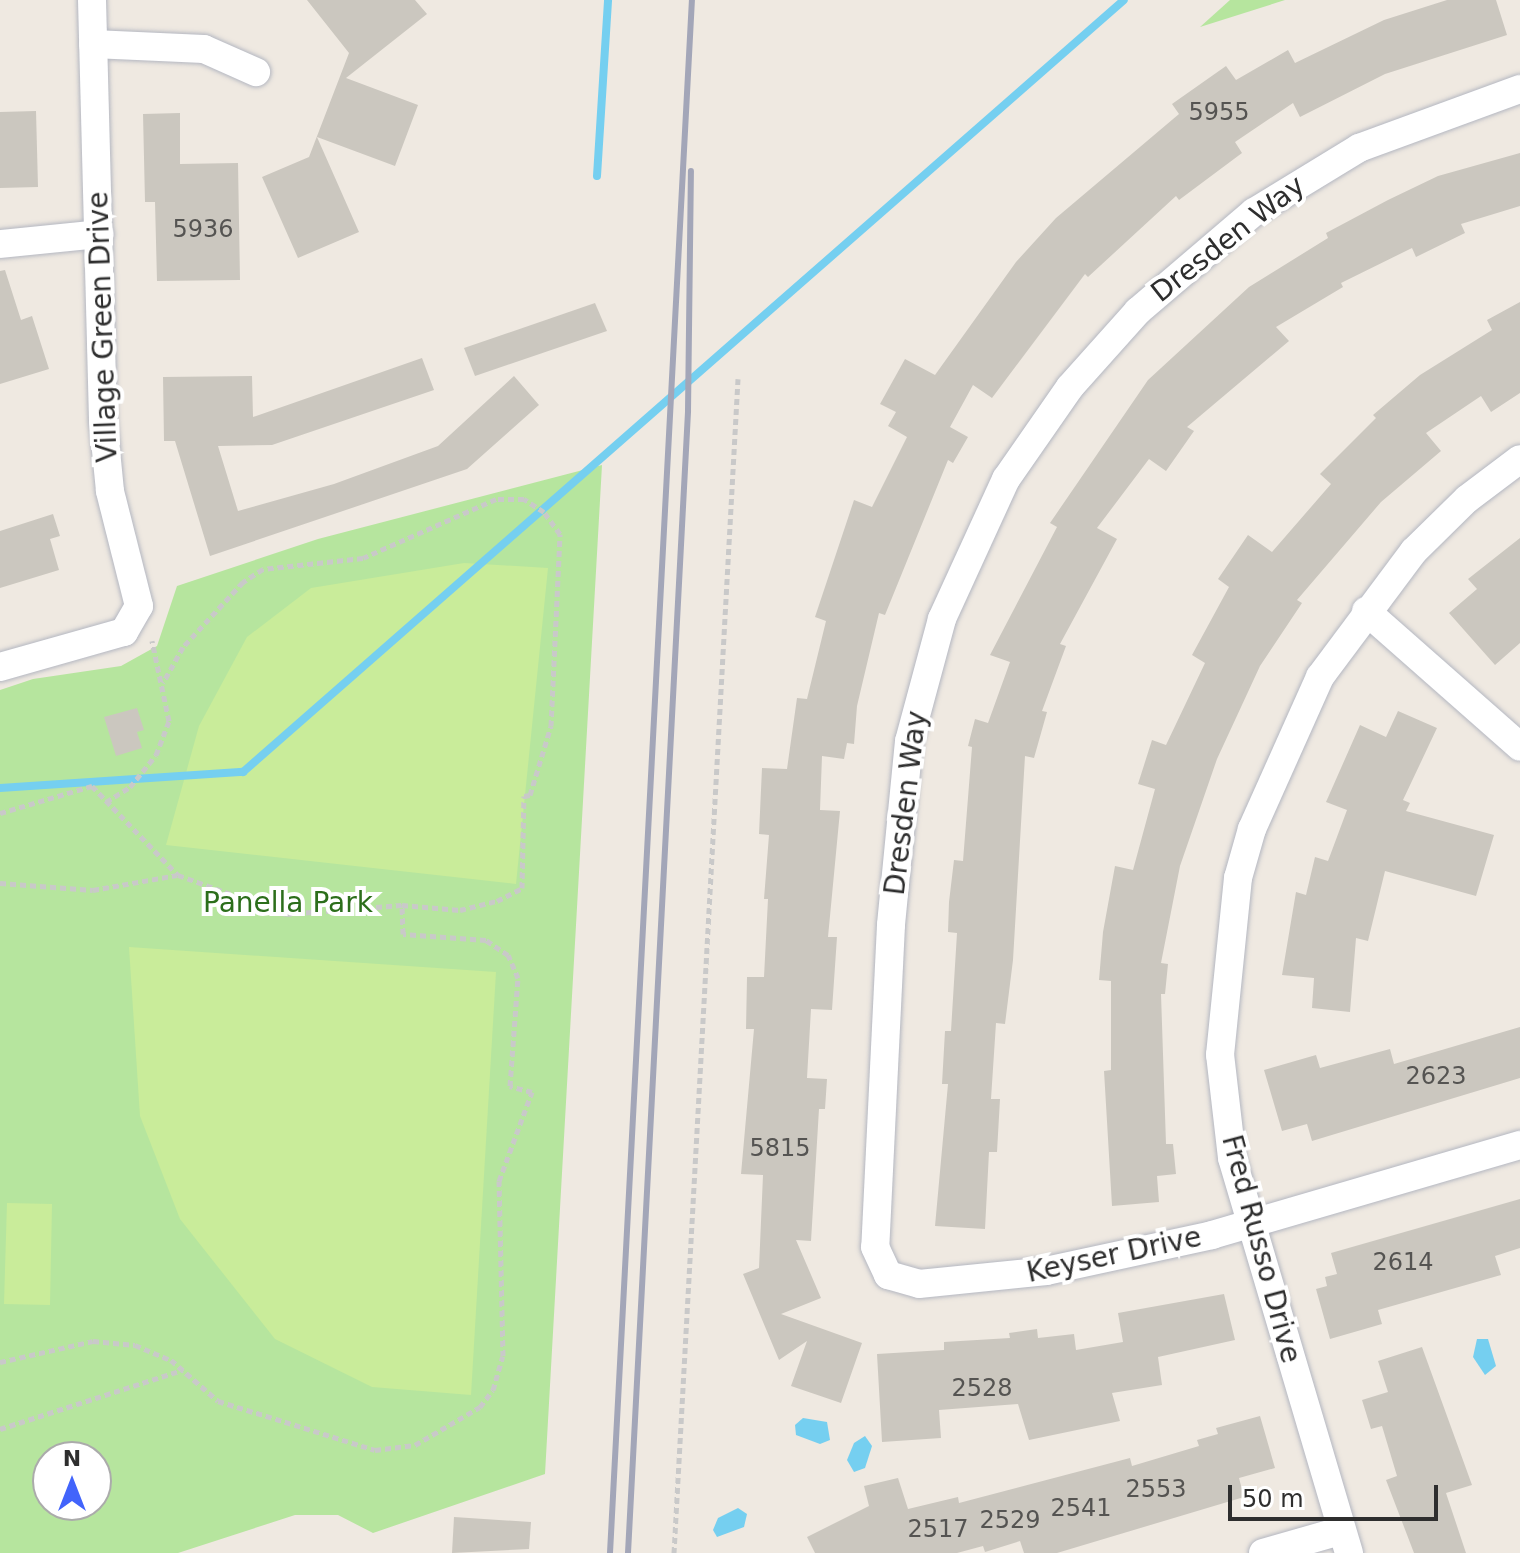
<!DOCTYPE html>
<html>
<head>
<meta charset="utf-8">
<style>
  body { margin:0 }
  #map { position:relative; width:1520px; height:1553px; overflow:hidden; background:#efe9e1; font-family:"DejaVu Sans",sans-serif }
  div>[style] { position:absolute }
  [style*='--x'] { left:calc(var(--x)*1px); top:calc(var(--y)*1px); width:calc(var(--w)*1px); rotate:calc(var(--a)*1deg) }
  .green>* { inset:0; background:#b6e59e }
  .pitch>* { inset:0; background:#c9ec9a }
  .water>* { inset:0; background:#75cff0 }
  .stream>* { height:8px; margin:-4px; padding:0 4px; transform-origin:4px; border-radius:4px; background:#75cff0 }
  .building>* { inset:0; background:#cbc7bf }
  .path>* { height:5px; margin-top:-2.5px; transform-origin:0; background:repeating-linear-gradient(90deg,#c9c9c9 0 6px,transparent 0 10px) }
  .roads { filter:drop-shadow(0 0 2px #b4b7c1) drop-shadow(0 0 2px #b4b7c1) }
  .minor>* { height:28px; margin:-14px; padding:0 14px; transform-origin:14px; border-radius:14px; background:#fff }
  .rail>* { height:6px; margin:-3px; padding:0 3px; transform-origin:3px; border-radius:3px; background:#a3a6b8 }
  span { translate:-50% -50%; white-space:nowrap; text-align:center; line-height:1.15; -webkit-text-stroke:8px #fff; paint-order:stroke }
  .number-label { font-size:24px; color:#555452 }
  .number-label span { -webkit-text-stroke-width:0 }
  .street-label { font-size:28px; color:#2e2e2e }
  .park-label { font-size:28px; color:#2c6e1b }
  .north { position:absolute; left:32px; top:1441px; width:80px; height:80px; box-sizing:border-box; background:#fff; border:2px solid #ababab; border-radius:50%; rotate:0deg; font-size:22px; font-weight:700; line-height:32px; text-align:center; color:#2e2e2e }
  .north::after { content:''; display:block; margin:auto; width:28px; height:36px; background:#4264fb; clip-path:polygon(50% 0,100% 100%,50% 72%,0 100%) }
  .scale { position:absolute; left:1228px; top:1485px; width:210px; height:36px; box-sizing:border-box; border:4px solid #2e2e2e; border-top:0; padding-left:10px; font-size:24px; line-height:28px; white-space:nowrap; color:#2e2e2e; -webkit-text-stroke:6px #fff; paint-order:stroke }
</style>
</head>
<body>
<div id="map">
  <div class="green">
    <i style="clip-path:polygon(1230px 0,1285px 0,1200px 27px)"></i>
    <i style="clip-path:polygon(evenodd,602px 465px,545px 1474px,373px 1533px,338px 1515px,295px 1515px,178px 1553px,0 1553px,0 690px,33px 679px,121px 666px,157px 646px,177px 586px,318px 539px,602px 465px,48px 1457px,96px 1457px,96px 1505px,48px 1505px,48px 1457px)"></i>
  </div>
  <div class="pitch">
    <i style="clip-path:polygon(464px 563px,548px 568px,516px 884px,166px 845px,199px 726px,247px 637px,311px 588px)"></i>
    <i style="clip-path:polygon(129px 947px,496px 972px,471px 1395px,372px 1387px,275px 1339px,180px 1219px,140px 1116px)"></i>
    <i style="clip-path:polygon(7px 1203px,52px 1204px,50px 1305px,4px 1304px)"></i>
  </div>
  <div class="water">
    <i style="clip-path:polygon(1477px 1339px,1488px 1339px,1496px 1366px,1485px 1375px,1473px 1357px)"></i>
    <i style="clip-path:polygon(803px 1418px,827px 1422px,830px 1440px,820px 1444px,796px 1435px,795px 1425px)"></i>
    <i style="clip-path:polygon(865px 1436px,872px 1446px,865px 1468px,854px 1472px,847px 1460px,854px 1443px)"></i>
    <i style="clip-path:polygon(738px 1508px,747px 1514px,744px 1527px,717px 1537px,713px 1530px,718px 1518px)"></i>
  </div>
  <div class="stream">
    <i style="--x:597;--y:176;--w:176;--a:-86.4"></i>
    <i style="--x:0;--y:788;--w:244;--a:-3.8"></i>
    <i style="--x:243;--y:772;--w:1171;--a:-41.23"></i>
  </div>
  <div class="building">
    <i style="clip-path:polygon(307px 0,415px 0,427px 14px,346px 78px,418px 105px,395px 166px,317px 137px,359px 232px,298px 258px,262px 177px,309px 157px,349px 53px)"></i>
    <i style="clip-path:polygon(1447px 0,1496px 0,1507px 35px,1385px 74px,1300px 117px,1293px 103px,1235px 142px,1242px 153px,1179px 200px,1176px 196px,1088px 277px,1085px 274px,992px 398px,973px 385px,950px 427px,968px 437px,953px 463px,948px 460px,885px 615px,879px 613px,857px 706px,854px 744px,847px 743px,844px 759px,822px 756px,820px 810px,840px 811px,828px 937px,837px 937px,832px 1010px,811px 1009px,807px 1078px,827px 1079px,825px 1109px,819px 1109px,811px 1241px,796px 1240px,821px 1298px,781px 1314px,862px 1343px,841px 1403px,791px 1386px,807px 1341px,779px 1360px,743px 1274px,759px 1268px,763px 1175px,741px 1174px,754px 1029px,746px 1029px,747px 977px,764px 977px,768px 899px,764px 899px,769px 835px,759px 834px,762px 768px,787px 769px,797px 698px,807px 699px,826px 621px,815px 617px,854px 500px,872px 507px,907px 437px,888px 426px,896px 412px,880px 404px,905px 359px,935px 375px,1016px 262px,1056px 218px,1179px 114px,1172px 104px,1226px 66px,1236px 80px,1288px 50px,1295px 63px,1384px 20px)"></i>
    <i style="clip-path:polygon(36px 111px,38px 187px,0 188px,0 112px)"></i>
    <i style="clip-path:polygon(180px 113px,180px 164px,238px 163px,240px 280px,157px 281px,155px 202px,145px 202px,143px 114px)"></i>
    <i style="clip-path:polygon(1520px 153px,1520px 206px,1461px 224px,1465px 233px,1416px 257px,1412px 248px,1341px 283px,1343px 287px,1276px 327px,1289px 341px,1187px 427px,1194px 431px,1166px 471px,1149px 459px,1097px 528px,1117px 539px,1060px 644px,1066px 646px,1042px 711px,1047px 712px,1034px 758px,1025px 756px,1013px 960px,1005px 1024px,996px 1023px,991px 1099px,1000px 1099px,997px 1152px,989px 1152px,985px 1229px,935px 1226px,948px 1084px,942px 1084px,945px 1031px,951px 1031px,957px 933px,948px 932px,949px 902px,954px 860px,963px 861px,972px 747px,968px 746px,975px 719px,988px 723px,1010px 662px,990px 655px,1057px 527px,1050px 523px,1148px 380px,1249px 287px,1328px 238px,1326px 233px,1388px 200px,1438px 176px)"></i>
    <i style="clip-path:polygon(5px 270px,21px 320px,32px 316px,49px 369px,0 384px,0 271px)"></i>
    <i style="clip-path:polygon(1520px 302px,1520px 393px,1491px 412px,1481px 396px,1426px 433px,1441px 451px,1381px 502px,1297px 600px,1302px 603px,1260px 666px,1217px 759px,1180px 866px,1161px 963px,1168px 964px,1165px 994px,1161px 994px,1166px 1144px,1173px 1144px,1176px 1174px,1157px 1176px,1159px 1202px,1112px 1206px,1104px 1071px,1111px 1070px,1111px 981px,1099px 980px,1103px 932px,1115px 866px,1133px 870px,1155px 789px,1138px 784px,1152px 740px,1166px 745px,1205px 663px,1192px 655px,1229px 587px,1218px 579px,1248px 535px,1272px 552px,1331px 484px,1320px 474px,1376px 418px,1373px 415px,1420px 375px,1492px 330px,1487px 320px)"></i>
    <i style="clip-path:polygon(595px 303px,607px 331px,475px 376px,464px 348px)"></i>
    <i style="clip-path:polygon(422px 358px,434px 390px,272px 445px,218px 446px,238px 511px,334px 484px,438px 446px,514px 376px,539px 405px,467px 469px,210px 556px,175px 441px,164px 441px,163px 377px,252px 376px,253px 417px)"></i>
    <i style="clip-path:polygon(53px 514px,60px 536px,50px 539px,59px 570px,0 588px,0 531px)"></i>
    <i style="clip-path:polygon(1520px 538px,1520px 643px,1495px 665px,1449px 613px,1477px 589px,1468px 579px)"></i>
    <i style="clip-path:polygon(137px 708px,144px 730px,137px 732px,142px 748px,116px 756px,104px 717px)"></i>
    <i style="clip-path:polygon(1398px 711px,1437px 728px,1403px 800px,1410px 803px,1406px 811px,1494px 835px,1476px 896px,1385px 871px,1368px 941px,1356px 938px,1350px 1012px,1312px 1008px,1314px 978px,1282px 975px,1296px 892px,1306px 895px,1315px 857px,1328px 861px,1347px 810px,1326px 802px,1360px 725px,1386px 737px)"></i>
    <i style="clip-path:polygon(1520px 1027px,1520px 1078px,1312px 1141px,1307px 1124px,1282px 1131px,1264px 1070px,1316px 1055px,1320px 1068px,1390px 1049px,1394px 1064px)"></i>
    <i style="clip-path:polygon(1520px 1199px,1520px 1248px,1495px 1256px,1501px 1275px,1378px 1310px,1382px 1324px,1330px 1339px,1316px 1289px,1327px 1286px,1325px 1277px,1337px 1274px,1331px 1253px)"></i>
    <i style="clip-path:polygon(1224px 1294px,1235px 1340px,1158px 1357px,1162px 1385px,1112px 1393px,1120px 1421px,1029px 1440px,1018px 1404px,939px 1410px,941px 1438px,882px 1442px,877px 1354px,944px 1350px,944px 1342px,1010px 1338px,1009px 1333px,1037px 1329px,1038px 1338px,1074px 1334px,1076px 1350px,1123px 1342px,1118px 1313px)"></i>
    <i style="clip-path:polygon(1422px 1347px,1472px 1485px,1446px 1493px,1466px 1553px,1414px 1553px,1386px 1480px,1397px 1476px,1382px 1426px,1371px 1429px,1362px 1400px,1388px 1392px,1378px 1361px)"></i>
    <i style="clip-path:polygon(1260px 1416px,1275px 1468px,1239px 1478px,1244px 1497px,1057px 1553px,1024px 1553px,1020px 1541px,985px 1552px,983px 1546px,957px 1553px,815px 1553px,807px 1537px,869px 1506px,864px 1486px,898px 1478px,908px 1509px,958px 1497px,959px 1503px,1130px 1458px,1132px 1466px,1199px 1446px,1197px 1440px,1218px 1434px,1216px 1428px)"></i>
    <i style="clip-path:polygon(454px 1517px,531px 1522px,529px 1549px,452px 1553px)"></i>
  </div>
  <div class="path">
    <i style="--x:106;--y:802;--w:28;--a:-32"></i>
    <i style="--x:130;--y:787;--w:41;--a:-50.9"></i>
    <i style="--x:156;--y:755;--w:36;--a:-69"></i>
    <i style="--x:169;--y:721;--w:82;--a:-102"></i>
    <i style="--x:0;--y:813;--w:96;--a:-16.4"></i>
    <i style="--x:92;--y:786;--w:124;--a:46"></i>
    <i style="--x:178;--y:875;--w:115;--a:19.9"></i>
    <i style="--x:286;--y:914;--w:116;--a:-4.4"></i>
    <i style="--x:402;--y:905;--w:58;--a:4.9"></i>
    <i style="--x:460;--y:910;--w:38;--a:-14"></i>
    <i style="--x:497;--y:901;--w:28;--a:-27"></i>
    <i style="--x:522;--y:888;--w:92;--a:-88.8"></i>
    <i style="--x:524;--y:796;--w:6;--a:-9"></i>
    <i style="--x:530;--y:795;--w:72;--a:-73.1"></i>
    <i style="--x:551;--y:726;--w:192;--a:-87.3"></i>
    <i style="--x:560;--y:534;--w:27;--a:-126"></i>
    <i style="--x:544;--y:512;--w:24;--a:-147"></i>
    <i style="--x:524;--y:499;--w:28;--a:180"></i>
    <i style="--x:496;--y:499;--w:145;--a:156.1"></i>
    <i style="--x:363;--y:558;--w:101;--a:173.7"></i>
    <i style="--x:263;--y:569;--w:24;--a:147"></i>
    <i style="--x:243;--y:582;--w:88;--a:132.7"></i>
    <i style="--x:183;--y:647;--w:41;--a:119.1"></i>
    <i style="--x:0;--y:883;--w:93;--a:4.3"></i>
    <i style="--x:93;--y:890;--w:85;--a:-10.1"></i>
    <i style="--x:0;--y:1362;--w:95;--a:-12.7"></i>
    <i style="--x:93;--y:1341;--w:42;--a:5.4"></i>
    <i style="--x:135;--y:1345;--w:39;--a:23"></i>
    <i style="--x:171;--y:1360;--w:62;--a:41.1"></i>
    <i style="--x:218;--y:1401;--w:164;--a:17.3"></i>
    <i style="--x:375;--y:1450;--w:40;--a:-7.1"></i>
    <i style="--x:415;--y:1445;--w:75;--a:-30.3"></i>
    <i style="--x:480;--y:1407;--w:21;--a:-53"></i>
    <i style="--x:493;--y:1390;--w:35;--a:-74"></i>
    <i style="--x:503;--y:1356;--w:175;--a:-91.3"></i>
    <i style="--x:499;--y:1181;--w:95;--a:-69.7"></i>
    <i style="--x:532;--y:1092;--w:23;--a:-165"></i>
    <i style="--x:510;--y:1086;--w:108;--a:-85.8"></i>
    <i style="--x:518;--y:978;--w:25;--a:-113"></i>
    <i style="--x:508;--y:955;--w:27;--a:-146"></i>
    <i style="--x:486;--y:940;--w:83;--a:-175.9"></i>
    <i style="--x:403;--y:934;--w:29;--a:-92"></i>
    <i style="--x:0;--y:1429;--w:192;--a:-17.9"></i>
    <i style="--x:674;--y:1553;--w:1176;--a:-86.88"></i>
  </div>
  <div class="roads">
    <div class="minor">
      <i style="--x:93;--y:44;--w:111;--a:2.6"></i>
      <i style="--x:204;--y:49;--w:57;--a:23.9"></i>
      <i style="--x:1520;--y:89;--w:171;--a:159.9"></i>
      <i style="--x:1359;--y:148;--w:123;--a:148.6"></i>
      <i style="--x:1254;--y:212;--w:153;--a:139.5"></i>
      <i style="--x:1138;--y:311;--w:102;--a:131.8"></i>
      <i style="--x:1070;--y:387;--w:112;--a:124.8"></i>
      <i style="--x:1006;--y:479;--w:154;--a:114.6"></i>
      <i style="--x:942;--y:619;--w:126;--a:105.1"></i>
      <i style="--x:909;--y:741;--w:185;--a:95.6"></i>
      <i style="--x:891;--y:925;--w:322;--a:92.8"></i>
      <i style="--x:875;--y:1247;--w:31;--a:65"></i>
      <i style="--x:888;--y:1275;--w:32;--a:16"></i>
      <i style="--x:919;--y:1284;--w:128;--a:-5.8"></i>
      <i style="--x:1046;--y:1271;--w:170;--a:-12.2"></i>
      <i style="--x:1212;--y:1235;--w:321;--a:-16.3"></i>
      <i style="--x:0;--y:244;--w:100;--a:-5.7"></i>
      <i style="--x:1366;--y:611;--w:205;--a:41.4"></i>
      <i style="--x:0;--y:667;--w:129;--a:-15.8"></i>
      <i style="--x:124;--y:632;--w:30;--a:-60"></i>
      <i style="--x:139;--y:606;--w:119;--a:-104.2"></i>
      <i style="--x:110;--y:491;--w:71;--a:-95.6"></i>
      <i style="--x:103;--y:420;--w:420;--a:-91.5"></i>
      <i style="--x:1263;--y:1553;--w:80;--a:-15.9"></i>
      <i style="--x:1349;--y:1553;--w:412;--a:-106.5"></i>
      <i style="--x:1232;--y:1158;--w:104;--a:-96.6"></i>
      <i style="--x:1220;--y:1055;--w:178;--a:-84.2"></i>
      <i style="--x:1238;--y:878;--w:51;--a:-74.1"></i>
      <i style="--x:1252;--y:829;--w:167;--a:-65.9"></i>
      <i style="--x:1320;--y:677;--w:157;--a:-53.3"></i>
      <i style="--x:1414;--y:551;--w:74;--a:-44.5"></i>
      <i style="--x:1467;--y:499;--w:66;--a:-37"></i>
    </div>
  </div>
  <div class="rail">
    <i style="--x:610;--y:1553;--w:1555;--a:-86.98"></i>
    <i style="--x:628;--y:1553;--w:1144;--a:-86.99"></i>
    <i style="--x:688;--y:411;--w:240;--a:-89.3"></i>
  </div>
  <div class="number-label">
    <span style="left:1219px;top:113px">5955</span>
    <span style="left:203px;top:230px">5936</span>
    <span style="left:1436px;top:1077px">2623</span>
    <span style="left:780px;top:1149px">5815</span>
    <span style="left:1403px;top:1263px">2614</span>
    <span style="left:982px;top:1389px">2528</span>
    <span style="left:1156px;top:1490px">2553</span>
    <span style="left:1081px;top:1509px">2541</span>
    <span style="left:1010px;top:1521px">2529</span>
    <span style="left:938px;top:1530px">2517</span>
  </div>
  <div class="street-label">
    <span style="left:1228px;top:239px;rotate:-38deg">Dresden Way</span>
    <span style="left:103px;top:327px;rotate:-92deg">Village Green Drive</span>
    <span style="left:906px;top:803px;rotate:-83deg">Dresden Way</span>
    <span style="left:1261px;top:1249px;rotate:75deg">Fred Russo Drive</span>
    <span style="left:1114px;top:1255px;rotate:-12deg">Keyser Drive</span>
  </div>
  <div class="park-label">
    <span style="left:288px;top:903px">Panella Park</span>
  </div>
  <div class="north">N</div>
  <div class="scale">50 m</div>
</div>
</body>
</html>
